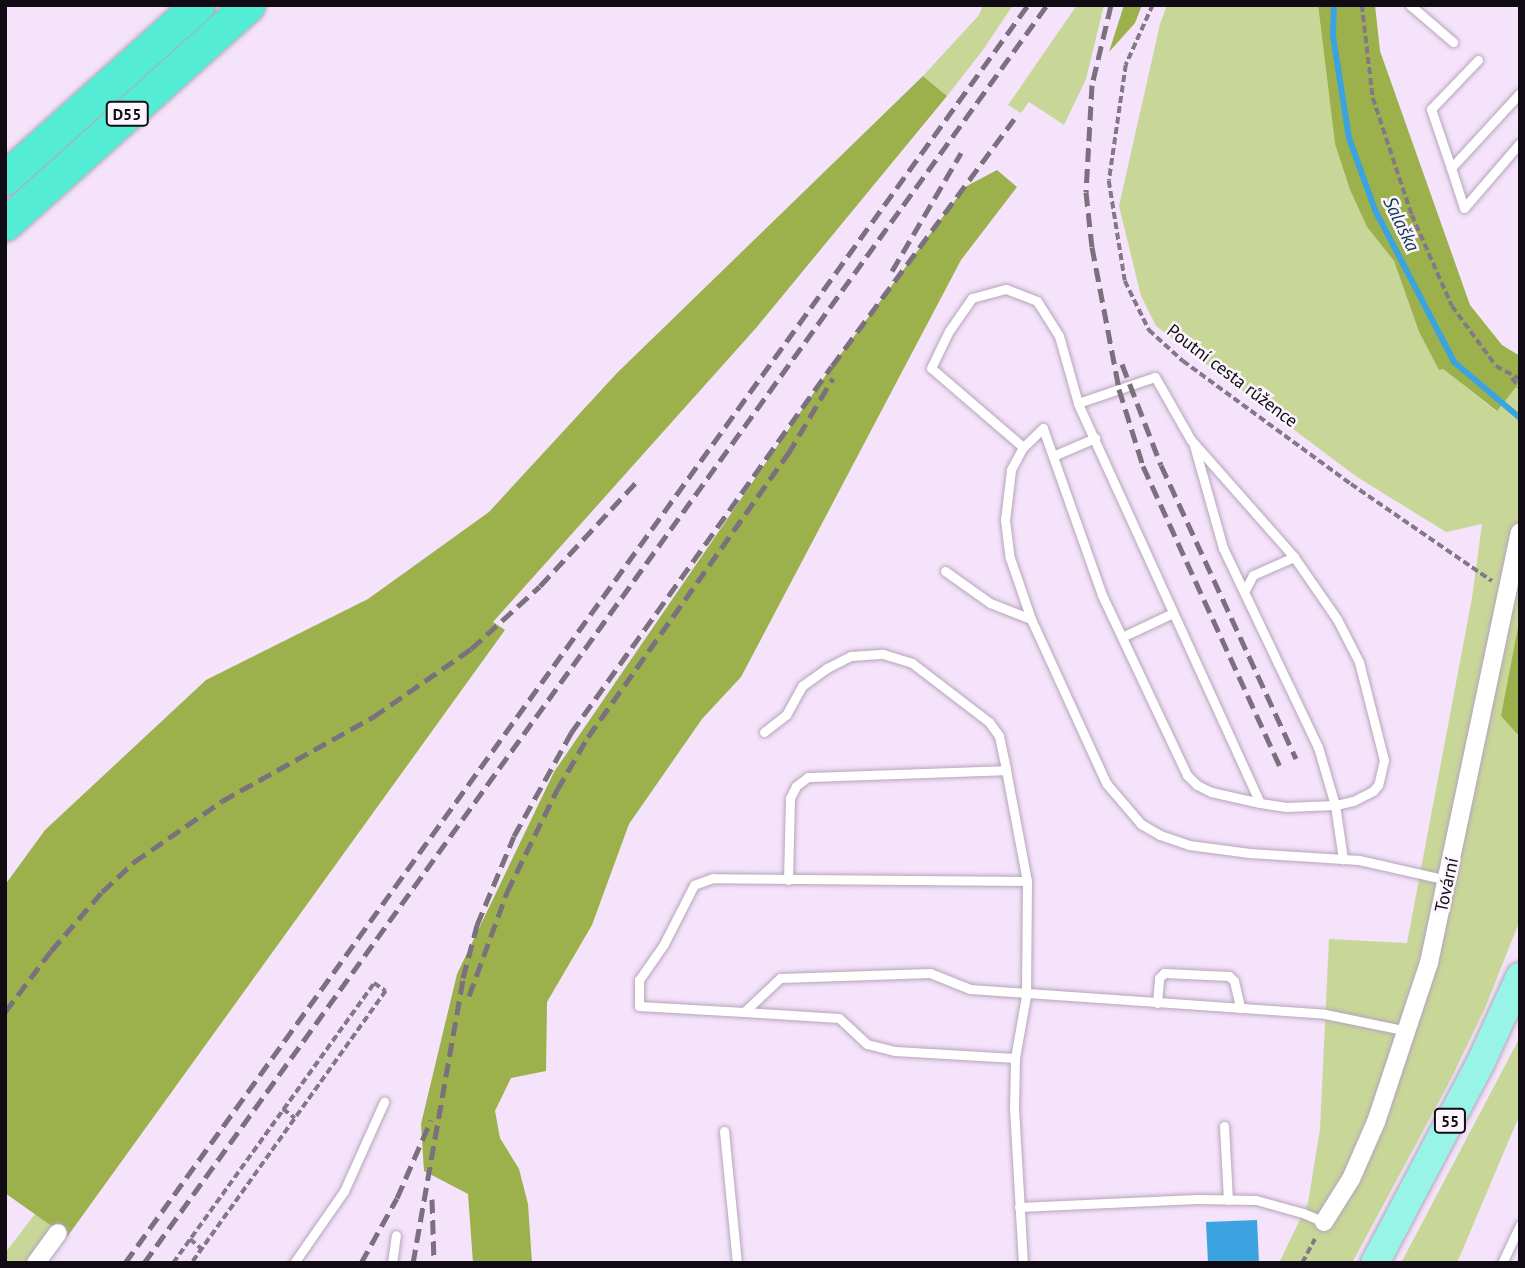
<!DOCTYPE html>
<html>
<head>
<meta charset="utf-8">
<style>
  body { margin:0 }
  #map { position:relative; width:1525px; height:1268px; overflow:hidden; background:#f4e3fa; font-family:"PT Sans",sans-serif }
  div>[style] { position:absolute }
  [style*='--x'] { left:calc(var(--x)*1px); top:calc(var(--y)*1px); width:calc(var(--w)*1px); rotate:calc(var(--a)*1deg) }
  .green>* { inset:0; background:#c8d798 }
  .forest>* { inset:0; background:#9cb14b }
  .water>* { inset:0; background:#3ba3e0 }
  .stream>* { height:6px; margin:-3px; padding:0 3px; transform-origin:3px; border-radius:3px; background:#3ba3e0 }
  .path>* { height:3.5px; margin-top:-1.75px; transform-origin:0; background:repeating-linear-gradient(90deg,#837887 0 7px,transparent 0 10.5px) }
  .roads { filter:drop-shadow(0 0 2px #b6a5ba) drop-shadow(0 0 2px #b6a5ba) }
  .service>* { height:9px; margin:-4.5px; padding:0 4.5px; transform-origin:4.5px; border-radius:4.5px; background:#fff }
  .minor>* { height:18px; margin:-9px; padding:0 9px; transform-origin:9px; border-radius:9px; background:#fff }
  .primary>* { height:28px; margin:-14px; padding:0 14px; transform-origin:14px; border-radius:14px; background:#98f4e6 }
  .motorway>* { height:33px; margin:-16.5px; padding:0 16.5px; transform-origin:16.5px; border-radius:16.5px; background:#54ecd5 }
  .rail>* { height:5px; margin-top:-2.5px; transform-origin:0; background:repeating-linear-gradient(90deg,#7a707e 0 14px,transparent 0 21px) }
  span { translate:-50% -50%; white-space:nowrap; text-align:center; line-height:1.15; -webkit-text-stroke:5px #fcf5fe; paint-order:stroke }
  .shield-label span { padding:2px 5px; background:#fcf5fe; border:2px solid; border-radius:5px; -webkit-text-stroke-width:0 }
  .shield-label { font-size:16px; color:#110c13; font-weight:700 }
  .street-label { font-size:18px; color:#110c13 }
  .water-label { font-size:19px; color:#0c3851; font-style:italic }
  .frame { position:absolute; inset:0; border:7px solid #110c13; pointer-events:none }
</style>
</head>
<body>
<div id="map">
  <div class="green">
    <i style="clip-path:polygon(983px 5px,1013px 5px,983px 50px,947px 96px,923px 76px,979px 15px)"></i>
    <i style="clip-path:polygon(1077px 5px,1104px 5px,1086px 79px,1064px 125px,1029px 102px,1021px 113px,1008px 105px)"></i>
    <i style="clip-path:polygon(1167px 5px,1318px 5px,1335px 144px,1350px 190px,1367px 227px,1394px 261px,1419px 332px,1439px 369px,1443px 369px,1496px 411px,1520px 382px,1520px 920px,1485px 1008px,1450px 1081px,1352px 1263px,1279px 1263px,1308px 1203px,1320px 1129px,1329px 939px,1407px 943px,1472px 598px,1482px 524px,1446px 532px,1357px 477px,1156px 326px,1141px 296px,1119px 206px,1160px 24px)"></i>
    <i style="clip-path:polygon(1520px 1037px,1520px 1114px,1457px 1263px,1401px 1263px)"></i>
    <i style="clip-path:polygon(35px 1214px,54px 1228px,27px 1263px,5px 1263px,5px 1253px)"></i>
  </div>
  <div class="forest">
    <i style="clip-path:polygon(1124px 5px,1142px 5px,1135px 23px,1109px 52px)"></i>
    <i style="clip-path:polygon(1318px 5px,1375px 5px,1380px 51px,1470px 305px,1502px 345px,1520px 356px,1520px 382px,1497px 411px,1443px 369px,1439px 370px,1419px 332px,1394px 261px,1367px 227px,1350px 190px,1335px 144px)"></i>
    <i style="clip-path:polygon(923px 76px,947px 96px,756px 328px,493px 622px,505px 630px,67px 1237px,5px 1193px,5px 885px,45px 830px,206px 680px,368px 599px,489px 512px,617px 373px)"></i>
    <i style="clip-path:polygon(997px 170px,1017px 187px,961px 260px,741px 677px,702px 719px,629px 824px,592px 925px,547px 1002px,546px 1071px,511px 1078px,495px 1111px,500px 1138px,519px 1169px,528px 1204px,532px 1263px,473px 1263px,468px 1194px,424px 1171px,421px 1124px,457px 974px,554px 772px,832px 366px,965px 187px)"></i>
    <i style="clip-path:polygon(1520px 617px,1520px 737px,1501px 716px)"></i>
  </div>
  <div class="water">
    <i style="clip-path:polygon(1257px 1220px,1259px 1263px,1208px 1263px,1206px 1222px)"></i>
  </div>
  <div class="stream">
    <i style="--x:1334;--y:5;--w:31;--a:92"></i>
    <i style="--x:1333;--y:36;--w:103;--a:81.1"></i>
    <i style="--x:1349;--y:138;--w:77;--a:70.1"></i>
    <i style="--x:1375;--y:210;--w:171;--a:62.5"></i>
    <i style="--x:1454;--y:362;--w:87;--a:40.3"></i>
  </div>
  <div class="path">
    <i style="--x:1153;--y:5;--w:66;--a:114.2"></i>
    <i style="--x:1126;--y:65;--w:117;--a:98.3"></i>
    <i style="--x:1109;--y:181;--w:101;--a:80.9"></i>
    <i style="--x:1125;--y:281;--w:55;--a:63.9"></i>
    <i style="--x:1149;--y:330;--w:46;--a:42.4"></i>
    <i style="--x:1183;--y:361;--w:208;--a:36.2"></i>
    <i style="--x:1351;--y:484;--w:171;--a:34.5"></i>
    <i style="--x:1362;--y:5;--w:94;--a:83.3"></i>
    <i style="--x:1373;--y:98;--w:123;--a:71.6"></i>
    <i style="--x:1412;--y:215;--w:99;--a:66.3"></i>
    <i style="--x:1452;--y:306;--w:74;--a:53.7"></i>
    <i style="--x:1496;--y:366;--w:27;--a:28"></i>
    <i style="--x:1512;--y:378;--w:13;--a:51"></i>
    <i style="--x:283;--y:1109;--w:15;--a:37"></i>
    <i style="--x:190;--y:1239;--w:16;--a:40"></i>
    <i style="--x:173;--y:1263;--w:345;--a:-54.3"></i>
    <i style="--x:374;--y:983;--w:14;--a:34"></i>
    <i style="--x:386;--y:991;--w:334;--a:125.5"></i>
    <i style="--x:1302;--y:1263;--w:27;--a:-62"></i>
  </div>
  <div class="roads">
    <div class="service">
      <i style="--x:1410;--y:5;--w:57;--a:40.7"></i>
      <i style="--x:1478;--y:60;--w:68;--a:133.8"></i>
      <i style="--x:1431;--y:109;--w:62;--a:71.3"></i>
      <i style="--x:1451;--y:168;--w:102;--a:-47.4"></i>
      <i style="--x:1451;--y:168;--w:42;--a:72"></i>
      <i style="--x:1464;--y:208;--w:86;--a:-49.3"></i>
      <i style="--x:1194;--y:445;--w:107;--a:74.3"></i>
      <i style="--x:1223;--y:548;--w:221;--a:64.5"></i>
      <i style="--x:1318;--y:747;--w:60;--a:73.7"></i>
      <i style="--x:1335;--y:805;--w:55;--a:81.6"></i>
      <i style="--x:1023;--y:447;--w:121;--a:-139.3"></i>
      <i style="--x:931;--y:368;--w:41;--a:-64.1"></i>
      <i style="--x:949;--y:331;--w:40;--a:-55.1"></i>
      <i style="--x:972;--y:298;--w:35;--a:-15"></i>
      <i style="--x:1006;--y:289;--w:33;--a:21"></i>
      <i style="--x:1037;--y:301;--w:41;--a:57.8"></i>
      <i style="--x:1059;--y:336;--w:70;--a:74.2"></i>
      <i style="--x:1053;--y:456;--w:46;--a:-23.2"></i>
      <i style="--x:945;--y:571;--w:55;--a:35.4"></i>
      <i style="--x:990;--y:603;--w:44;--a:21.3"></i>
      <i style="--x:1244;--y:592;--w:19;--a:-62"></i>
      <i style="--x:1253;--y:575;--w:45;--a:-23.7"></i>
      <i style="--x:1122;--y:637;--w:56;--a:-25.2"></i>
      <i style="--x:764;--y:732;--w:28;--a:-38"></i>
      <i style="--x:786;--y:715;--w:33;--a:-61"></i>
      <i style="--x:802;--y:686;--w:31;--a:-36"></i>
      <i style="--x:827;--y:668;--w:27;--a:-27"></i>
      <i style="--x:851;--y:656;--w:32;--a:-4"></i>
      <i style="--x:883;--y:654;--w:30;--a:17"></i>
      <i style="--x:912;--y:663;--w:97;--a:37.5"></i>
      <i style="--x:989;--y:722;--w:17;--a:54"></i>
      <i style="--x:999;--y:736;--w:35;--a:78"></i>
      <i style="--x:1260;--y:803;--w:439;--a:-114.5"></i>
      <i style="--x:1078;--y:403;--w:81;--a:-18.7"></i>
      <i style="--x:1155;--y:377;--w:73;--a:60.3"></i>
      <i style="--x:1191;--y:440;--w:156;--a:48.6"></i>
      <i style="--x:1294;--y:557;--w:75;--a:55.3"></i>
      <i style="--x:1337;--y:619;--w:48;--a:62.9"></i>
      <i style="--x:1359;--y:662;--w:101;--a:75.7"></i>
      <i style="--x:1384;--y:760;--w:26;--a:103"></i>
      <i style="--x:1378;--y:785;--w:8;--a:130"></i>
      <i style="--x:1373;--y:791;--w:22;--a:153"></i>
      <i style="--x:1353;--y:801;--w:18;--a:167"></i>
      <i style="--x:1335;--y:805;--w:49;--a:177.7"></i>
      <i style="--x:1286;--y:807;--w:26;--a:-171"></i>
      <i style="--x:1260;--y:803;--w:50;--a:-167.3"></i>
      <i style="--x:1211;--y:792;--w:16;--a:-153"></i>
      <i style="--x:1197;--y:785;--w:14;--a:-135"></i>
      <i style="--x:1187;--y:775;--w:199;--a:-115.3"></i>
      <i style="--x:1102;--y:595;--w:177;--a:-109.5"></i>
      <i style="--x:1043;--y:428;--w:28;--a:136"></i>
      <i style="--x:1023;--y:447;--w:26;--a:118"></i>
      <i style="--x:1011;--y:470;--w:50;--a:96.8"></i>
      <i style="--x:1005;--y:520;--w:38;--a:83"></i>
      <i style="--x:1010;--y:558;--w:65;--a:71"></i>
      <i style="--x:1031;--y:619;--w:180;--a:65.4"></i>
      <i style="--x:1106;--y:783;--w:54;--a:49.5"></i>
      <i style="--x:1141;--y:824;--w:22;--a:30"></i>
      <i style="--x:1160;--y:835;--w:31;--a:19"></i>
      <i style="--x:1189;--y:845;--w:61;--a:7.6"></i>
      <i style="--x:1249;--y:853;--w:110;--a:3.6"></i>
      <i style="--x:1359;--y:860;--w:90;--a:12.8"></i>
      <i style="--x:788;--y:880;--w:82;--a:-88.6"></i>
      <i style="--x:790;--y:798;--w:13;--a:-63"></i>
      <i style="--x:796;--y:786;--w:15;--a:-37"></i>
      <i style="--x:808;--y:777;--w:198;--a:-2"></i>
      <i style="--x:1006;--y:770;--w:113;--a:79.3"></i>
      <i style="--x:1027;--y:881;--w:115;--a:90.5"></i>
      <i style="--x:1026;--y:996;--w:63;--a:100.1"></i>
      <i style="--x:1015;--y:1058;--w:50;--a:91.1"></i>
      <i style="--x:1014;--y:1108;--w:155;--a:86.7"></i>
      <i style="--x:1027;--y:881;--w:314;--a:-179.5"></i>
      <i style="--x:713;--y:878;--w:20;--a:160"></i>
      <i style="--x:694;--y:885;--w:66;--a:117"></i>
      <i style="--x:664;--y:944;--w:44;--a:124.8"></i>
      <i style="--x:639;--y:980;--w:26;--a:90"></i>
      <i style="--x:639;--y:1006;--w:105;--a:3.3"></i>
      <i style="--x:744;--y:1012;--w:50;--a:-43.4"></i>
      <i style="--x:780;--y:978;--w:150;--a:-1.9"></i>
      <i style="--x:930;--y:973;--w:43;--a:21.8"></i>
      <i style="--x:970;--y:989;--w:356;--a:4"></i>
      <i style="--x:1325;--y:1014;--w:85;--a:11.6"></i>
      <i style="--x:1157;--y:1003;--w:25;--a:-85"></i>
      <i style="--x:1159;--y:978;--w:7;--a:-45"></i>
      <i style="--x:1164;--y:973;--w:65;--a:2.6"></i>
      <i style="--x:1229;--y:976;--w:7;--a:45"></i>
      <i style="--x:1234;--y:981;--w:28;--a:77"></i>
      <i style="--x:744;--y:1012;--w:95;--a:3.6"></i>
      <i style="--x:839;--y:1018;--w:38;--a:43"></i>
      <i style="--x:867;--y:1044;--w:29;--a:14"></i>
      <i style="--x:895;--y:1051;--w:120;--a:3.3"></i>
      <i style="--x:1224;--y:1126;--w:74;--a:86.9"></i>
      <i style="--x:724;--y:1131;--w:133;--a:84.4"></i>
      <i style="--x:1019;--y:1207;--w:178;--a:-2.6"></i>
      <i style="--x:1197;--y:1199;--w:59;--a:1"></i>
      <i style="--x:1256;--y:1200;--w:49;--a:15.5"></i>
      <i style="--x:1303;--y:1213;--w:23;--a:23"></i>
      <i style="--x:294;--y:1263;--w:88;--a:-55.2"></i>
      <i style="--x:344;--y:1191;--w:98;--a:-65.8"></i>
      <i style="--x:392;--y:1263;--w:28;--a:-82"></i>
      <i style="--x:1502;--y:1263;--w:42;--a:-64.7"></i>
    </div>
    <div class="minor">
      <i style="--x:1324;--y:1222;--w:51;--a:-57.9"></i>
      <i style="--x:1351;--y:1179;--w:62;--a:-66.3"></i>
      <i style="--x:1376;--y:1122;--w:168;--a:-71.6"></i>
      <i style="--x:1429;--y:963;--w:440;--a:-78.1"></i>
      <i style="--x:36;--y:1263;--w:37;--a:-54"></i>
    </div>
    <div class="primary">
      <i style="--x:1375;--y:1263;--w:227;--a:-62.2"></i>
      <i style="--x:1481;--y:1062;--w:94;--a:-65.4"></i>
    </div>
    <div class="motorway">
      <i style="--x:5;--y:178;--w:259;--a:-41.9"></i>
      <i style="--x:5;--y:224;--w:327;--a:-42"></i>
    </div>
  </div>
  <div class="rail">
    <i style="--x:1111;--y:5;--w:82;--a:103.4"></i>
    <i style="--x:1092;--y:85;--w:107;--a:93.2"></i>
    <i style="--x:1086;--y:192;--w:55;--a:83.8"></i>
    <i style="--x:1092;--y:247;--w:145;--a:79.2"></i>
    <i style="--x:1119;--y:389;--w:81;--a:72.7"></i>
    <i style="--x:1143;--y:466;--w:330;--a:65.5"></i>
    <i style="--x:892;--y:271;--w:137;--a:-59.7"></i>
    <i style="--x:1122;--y:364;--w:108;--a:68.9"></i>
    <i style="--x:1161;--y:465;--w:323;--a:65.3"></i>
    <i style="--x:469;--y:996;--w:111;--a:-69.9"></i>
    <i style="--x:507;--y:892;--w:114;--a:-63.9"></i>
    <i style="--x:557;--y:790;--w:61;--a:-59.7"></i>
    <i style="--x:588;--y:737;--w:347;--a:-54.8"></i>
    <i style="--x:788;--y:454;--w:88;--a:-59.4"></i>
    <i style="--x:5;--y:1012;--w:76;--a:-53"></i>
    <i style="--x:51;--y:951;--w:78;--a:-49.2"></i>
    <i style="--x:102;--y:892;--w:44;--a:-43.2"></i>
    <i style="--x:134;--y:862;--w:107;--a:-34.7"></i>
    <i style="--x:222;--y:801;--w:173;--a:-29.1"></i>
    <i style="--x:373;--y:717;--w:119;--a:-34.8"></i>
    <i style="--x:471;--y:649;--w:93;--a:-42.4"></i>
    <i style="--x:540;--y:586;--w:144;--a:-47.2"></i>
    <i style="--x:432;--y:1199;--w:64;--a:88.2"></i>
    <i style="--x:125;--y:1263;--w:1549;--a:-54.33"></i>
    <i style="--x:144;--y:1263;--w:1549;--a:-54.33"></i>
    <i style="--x:361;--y:1263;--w:74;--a:-61"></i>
    <i style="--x:397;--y:1198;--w:85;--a:-66.4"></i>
    <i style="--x:413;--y:1263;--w:289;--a:-80"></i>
    <i style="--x:463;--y:978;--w:55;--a:-75.2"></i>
    <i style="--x:477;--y:925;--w:96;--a:-67.4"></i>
    <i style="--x:514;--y:836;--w:118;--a:-61"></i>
    <i style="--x:571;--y:733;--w:450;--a:-54.6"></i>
    <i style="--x:832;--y:366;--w:307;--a:-53.6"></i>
  </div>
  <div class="shield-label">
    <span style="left:127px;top:114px">D55</span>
    <span style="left:1450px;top:1121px">55</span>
  </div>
  <div class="street-label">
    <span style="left:1232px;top:376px;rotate:37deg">Poutní cesta růžence</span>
    <span style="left:1447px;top:885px;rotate:-78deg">Tovární</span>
  </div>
  <div class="water-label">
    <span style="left:1401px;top:224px;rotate:64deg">Salaška</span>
  </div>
  <div class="frame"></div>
</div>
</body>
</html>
